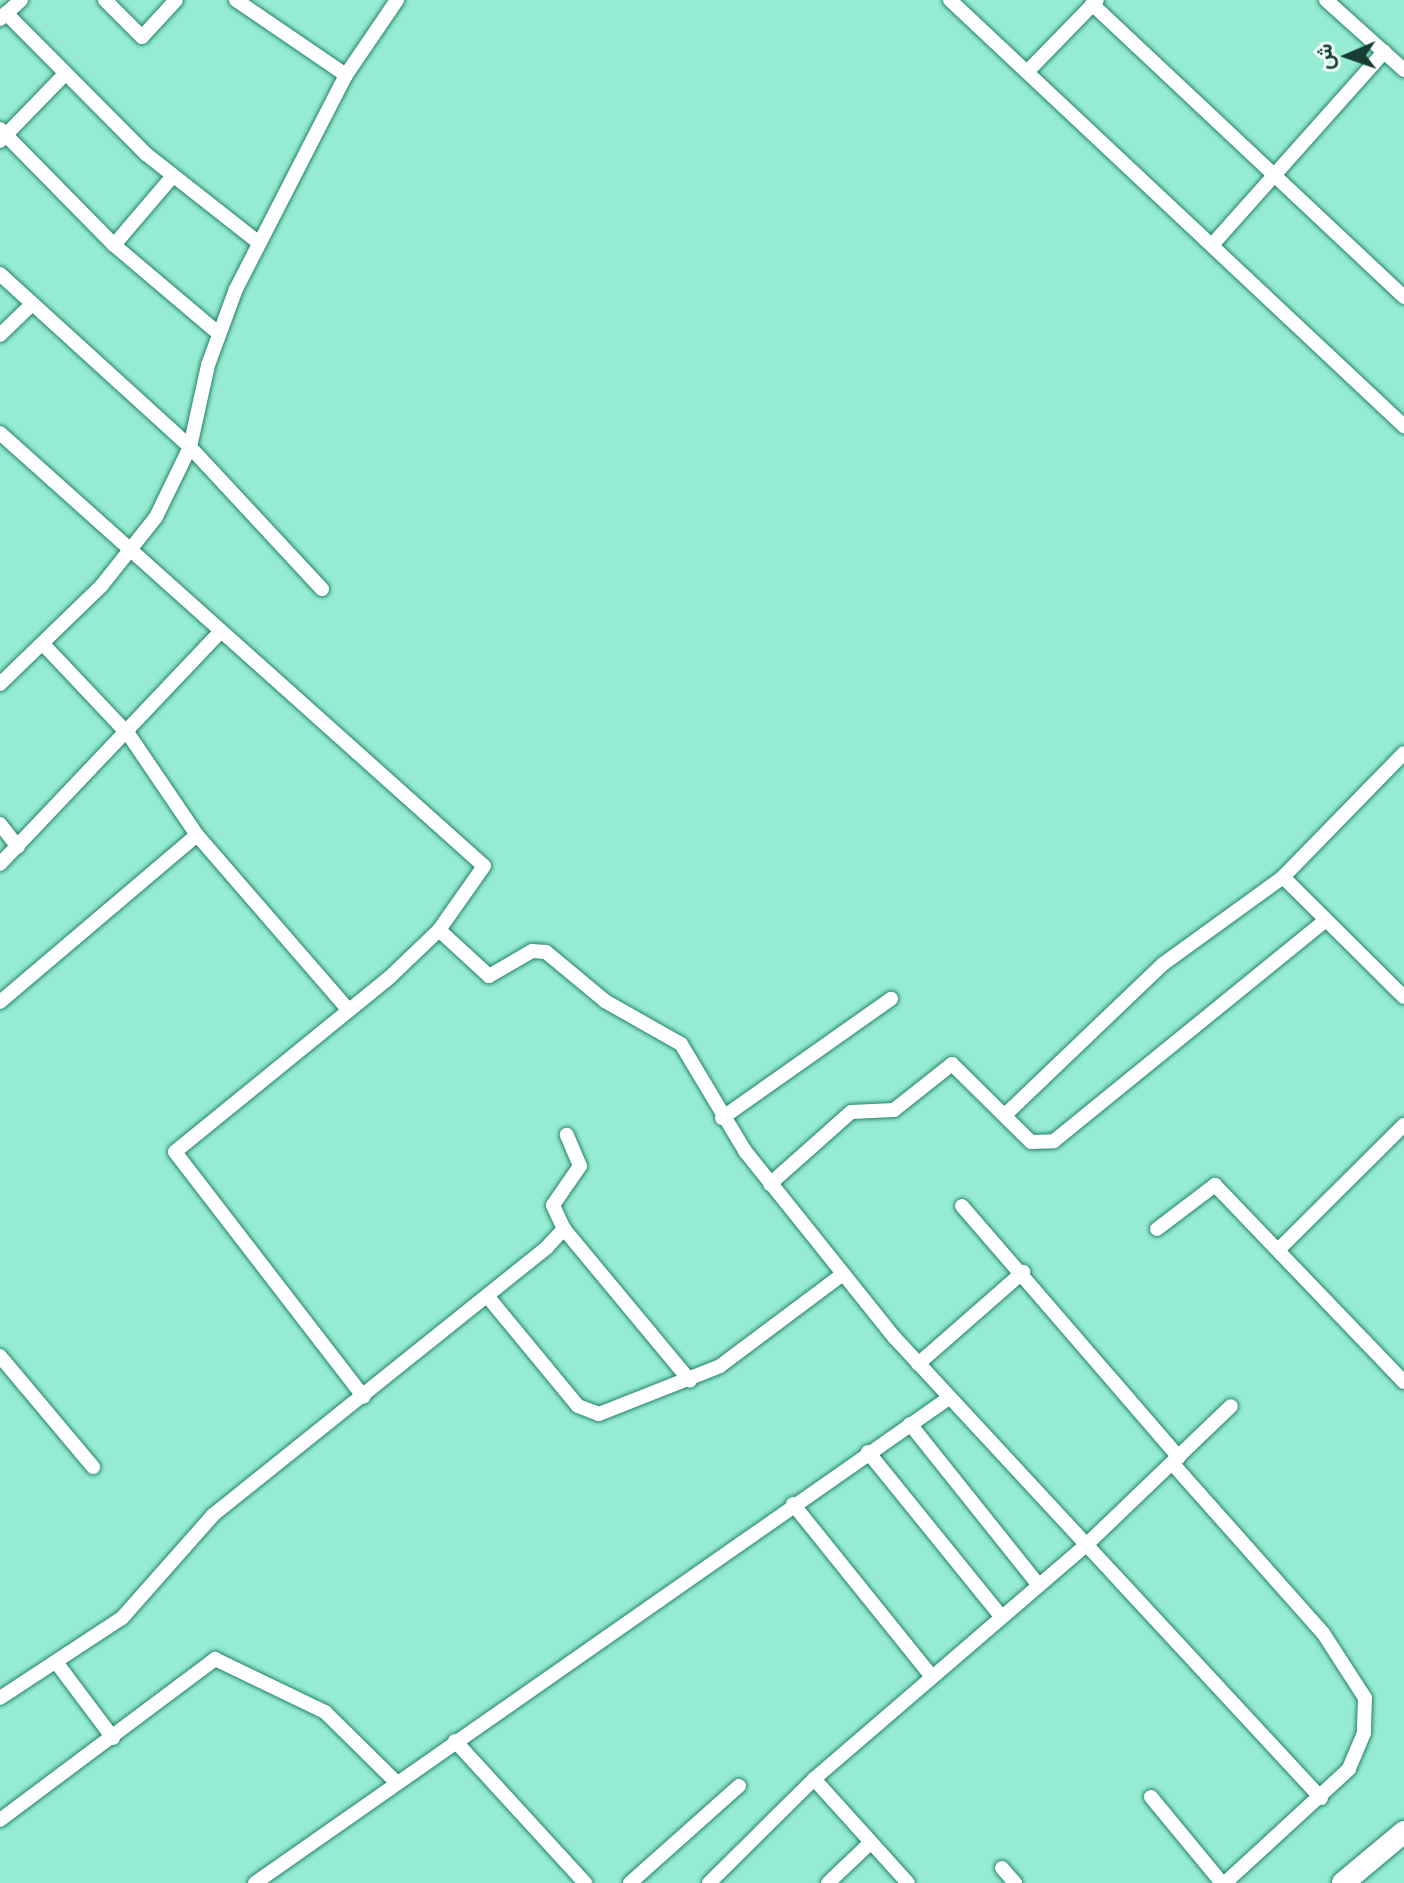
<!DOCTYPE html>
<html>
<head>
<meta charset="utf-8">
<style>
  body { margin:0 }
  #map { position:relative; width:1404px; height:1883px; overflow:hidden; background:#95ecd2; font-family:"Source Serif 4",Vazirmatn,serif }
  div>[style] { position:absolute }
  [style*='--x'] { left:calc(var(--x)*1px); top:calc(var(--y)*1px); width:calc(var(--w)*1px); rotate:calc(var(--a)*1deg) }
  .roads { filter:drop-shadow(0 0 2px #26826c) drop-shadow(0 0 2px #26826c) }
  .street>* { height:14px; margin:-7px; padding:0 7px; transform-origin:7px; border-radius:7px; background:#fff }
  .primary>* { height:22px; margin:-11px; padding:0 11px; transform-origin:11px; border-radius:11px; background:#fff }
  span { translate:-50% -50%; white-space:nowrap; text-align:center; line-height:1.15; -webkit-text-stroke:6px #edfdf7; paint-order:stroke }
  .north { position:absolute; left:1308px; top:16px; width:80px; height:80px; -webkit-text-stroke:6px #edfdf7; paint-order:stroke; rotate:268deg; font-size:22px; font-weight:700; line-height:32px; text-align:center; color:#173c32 }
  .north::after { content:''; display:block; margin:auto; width:28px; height:36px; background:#173c32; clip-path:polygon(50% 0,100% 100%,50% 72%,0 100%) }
</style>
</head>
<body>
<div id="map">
  <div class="roads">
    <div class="street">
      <i style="--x:105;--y:0;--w:52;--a:45"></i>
      <i style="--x:142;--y:37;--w:50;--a:-47.4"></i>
      <i style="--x:236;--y:0;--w:133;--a:34.3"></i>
      <i style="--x:950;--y:0;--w:623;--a:43.18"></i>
      <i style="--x:1326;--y:0;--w:105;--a:41.9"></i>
      <i style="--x:1092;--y:4;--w:428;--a:43.2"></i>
      <i style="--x:6;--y:13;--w:199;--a:45.2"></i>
      <i style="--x:146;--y:154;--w:144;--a:38.2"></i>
      <i style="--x:0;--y:19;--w:28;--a:-42"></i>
      <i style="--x:1027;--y:72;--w:100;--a:-45.8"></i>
      <i style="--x:0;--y:129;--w:163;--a:45.5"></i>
      <i style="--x:114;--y:245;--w:136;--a:40.2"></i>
      <i style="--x:0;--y:141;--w:89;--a:-45.9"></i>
      <i style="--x:114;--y:245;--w:89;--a:-49.5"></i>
      <i style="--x:1212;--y:245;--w:259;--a:-48.3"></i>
      <i style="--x:0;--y:274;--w:257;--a:42.3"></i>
      <i style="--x:190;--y:447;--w:194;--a:47.1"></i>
      <i style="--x:0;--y:335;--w:40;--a:-44"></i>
      <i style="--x:0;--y:433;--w:649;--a:41.82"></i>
      <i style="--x:484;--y:866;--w:78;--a:125.1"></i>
      <i style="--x:439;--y:930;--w:68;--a:136.2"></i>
      <i style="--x:390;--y:977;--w:277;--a:140.9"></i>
      <i style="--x:175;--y:1152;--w:309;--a:52.4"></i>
      <i style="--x:43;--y:644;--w:125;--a:46.6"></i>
      <i style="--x:129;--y:735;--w:121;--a:55.8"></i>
      <i style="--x:197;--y:835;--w:229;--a:49.1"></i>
      <i style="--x:0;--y:684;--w:142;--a:-44.1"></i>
      <i style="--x:102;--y:585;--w:87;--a:-51.5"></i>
      <i style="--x:156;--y:517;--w:78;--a:-64.1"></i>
      <i style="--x:190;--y:447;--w:84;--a:-77.6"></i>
      <i style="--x:208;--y:365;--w:81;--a:-69.8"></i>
      <i style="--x:236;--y:289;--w:241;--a:-62.8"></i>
      <i style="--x:346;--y:75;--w:91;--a:-55.8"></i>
      <i style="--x:0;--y:824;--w:29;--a:52"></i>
      <i style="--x:0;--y:864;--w:321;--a:-46.5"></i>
      <i style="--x:1283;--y:877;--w:170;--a:44.8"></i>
      <i style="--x:439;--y:930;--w:68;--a:42.6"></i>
      <i style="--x:489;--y:976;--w:50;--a:-30.2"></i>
      <i style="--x:532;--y:951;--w:14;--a:4"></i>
      <i style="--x:546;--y:952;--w:77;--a:39.7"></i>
      <i style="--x:605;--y:1001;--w:87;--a:29.5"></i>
      <i style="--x:681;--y:1044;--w:125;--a:59.1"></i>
      <i style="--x:745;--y:1151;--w:240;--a:51.3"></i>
      <i style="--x:895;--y:1338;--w:627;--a:47.2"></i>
      <i style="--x:0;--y:1002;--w:258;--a:-40.3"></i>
      <i style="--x:1006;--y:1114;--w:217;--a:-43.7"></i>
      <i style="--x:1163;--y:964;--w:148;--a:-35.9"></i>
      <i style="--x:1283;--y:877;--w:173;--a:-45.7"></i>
      <i style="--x:722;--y:1118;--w:207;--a:-35.2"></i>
      <i style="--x:770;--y:1184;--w:108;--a:-41.6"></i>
      <i style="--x:851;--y:1112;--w:43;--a:-2.7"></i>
      <i style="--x:894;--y:1110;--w:74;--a:-38.4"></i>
      <i style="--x:952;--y:1064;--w:111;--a:44.6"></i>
      <i style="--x:1031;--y:1142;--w:23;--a:-2"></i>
      <i style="--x:1054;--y:1141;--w:345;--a:-39.1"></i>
      <i style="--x:962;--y:1206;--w:332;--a:49.2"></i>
      <i style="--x:564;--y:1229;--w:197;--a:50.3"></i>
      <i style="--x:1157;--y:1229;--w:73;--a:-37.2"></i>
      <i style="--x:1215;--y:1185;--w:273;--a:46.2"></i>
      <i style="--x:1279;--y:1249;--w:176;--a:-44.8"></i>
      <i style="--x:488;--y:1297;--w:141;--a:50.5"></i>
      <i style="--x:578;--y:1406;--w:22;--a:21"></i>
      <i style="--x:599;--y:1414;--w:130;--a:-21.6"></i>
      <i style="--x:720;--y:1366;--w:154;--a:-36.8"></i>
      <i style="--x:0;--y:1356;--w:145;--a:50"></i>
      <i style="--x:918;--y:1364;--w:140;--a:-41.2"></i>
      <i style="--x:910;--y:1424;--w:203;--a:51.4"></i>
      <i style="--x:868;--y:1452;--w:211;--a:51"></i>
      <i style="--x:1172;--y:1463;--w:227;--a:48.4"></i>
      <i style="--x:1323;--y:1633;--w:77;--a:57.1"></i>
      <i style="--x:1365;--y:1698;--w:35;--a:92"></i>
      <i style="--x:1364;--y:1733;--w:39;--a:113"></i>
      <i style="--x:1349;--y:1769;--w:168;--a:137.4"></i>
      <i style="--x:793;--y:1504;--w:222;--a:51.2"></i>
      <i style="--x:56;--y:1662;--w:95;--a:53.1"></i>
      <i style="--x:0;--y:1698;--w:146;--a:-33.3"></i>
      <i style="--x:122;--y:1618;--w:137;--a:-48.5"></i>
      <i style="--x:213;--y:1515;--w:428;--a:-38.7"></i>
      <i style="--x:547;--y:1247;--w:25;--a:-47"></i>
      <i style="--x:564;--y:1229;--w:26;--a:-115"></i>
      <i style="--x:553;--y:1205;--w:47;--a:-55.3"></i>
      <i style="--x:580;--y:1166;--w:34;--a:-113"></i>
      <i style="--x:455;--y:1741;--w:193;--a:47.5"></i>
      <i style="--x:814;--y:1779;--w:140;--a:47.9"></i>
      <i style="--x:1151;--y:1797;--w:112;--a:50.5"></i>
      <i style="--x:0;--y:1820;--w:269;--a:-36.8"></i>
      <i style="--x:215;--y:1659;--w:122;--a:25.7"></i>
      <i style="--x:325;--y:1712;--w:98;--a:44.6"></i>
      <i style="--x:1002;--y:1868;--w:20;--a:49"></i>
      <i style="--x:255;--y:1883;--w:847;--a:-34.95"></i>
      <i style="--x:630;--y:1883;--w:146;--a:-41.7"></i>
      <i style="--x:709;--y:1883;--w:148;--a:-44.7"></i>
      <i style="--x:814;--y:1779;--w:357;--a:-40.7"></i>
      <i style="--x:1085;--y:1546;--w:202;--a:-43.8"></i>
      <i style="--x:828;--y:1883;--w:59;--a:-43.6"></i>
    </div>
    <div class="primary">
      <i style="--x:1343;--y:1883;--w:80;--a:-39.9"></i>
    </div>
  </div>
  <div class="north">ش</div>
</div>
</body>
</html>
